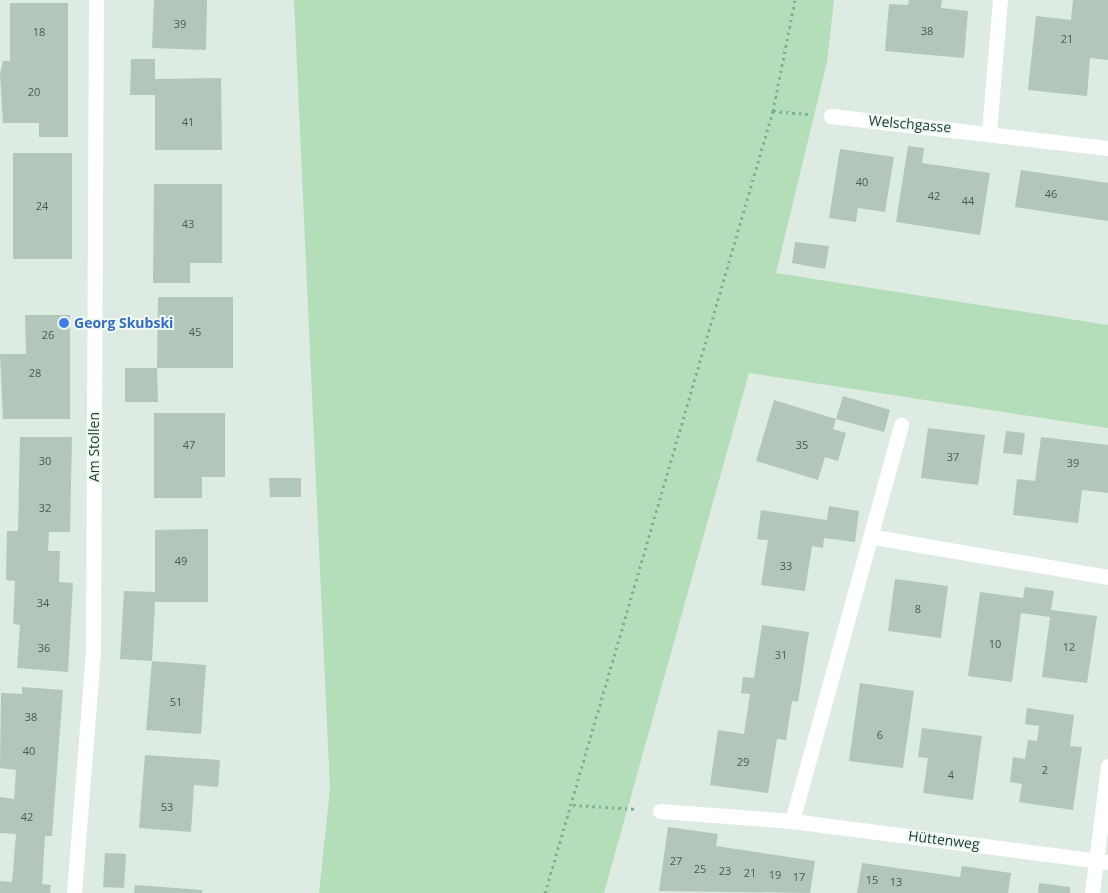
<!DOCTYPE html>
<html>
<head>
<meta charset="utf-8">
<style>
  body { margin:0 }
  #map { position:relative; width:1108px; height:893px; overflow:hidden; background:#ddebe3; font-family:"Open Sans",sans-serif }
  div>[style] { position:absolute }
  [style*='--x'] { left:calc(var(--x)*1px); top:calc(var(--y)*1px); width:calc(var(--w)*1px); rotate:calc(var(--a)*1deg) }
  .green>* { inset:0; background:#b4deb9 }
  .building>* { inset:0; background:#b2c6bb }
  .path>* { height:3px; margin-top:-1.5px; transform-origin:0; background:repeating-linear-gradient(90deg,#7bb198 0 2.5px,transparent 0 6.5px) }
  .minor>* { height:15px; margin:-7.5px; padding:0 7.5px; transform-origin:7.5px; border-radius:7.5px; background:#fff }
  .dots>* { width:14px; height:14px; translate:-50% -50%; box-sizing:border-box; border:2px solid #eef7f1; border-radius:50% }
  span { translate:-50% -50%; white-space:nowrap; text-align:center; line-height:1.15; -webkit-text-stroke:4px #eef7f1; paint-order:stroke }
  .number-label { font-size:11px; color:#435e52 }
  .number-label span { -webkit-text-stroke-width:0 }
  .street-label { font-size:14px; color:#1e3b2f }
  .shop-label { font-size:14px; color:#366cbe; font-weight:700 }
  .left { translate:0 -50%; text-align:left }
</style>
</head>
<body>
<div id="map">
  <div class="green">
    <i style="clip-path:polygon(294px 0,834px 0,827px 62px,776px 273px,1108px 325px,1108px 428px,749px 373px,604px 893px,319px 893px,330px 789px)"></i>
  </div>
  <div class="building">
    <i style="clip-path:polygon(154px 0,207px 0,206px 50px,152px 48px)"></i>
    <i style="clip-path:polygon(909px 0,942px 0,941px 8px,968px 11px,964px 58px,885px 51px,889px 4px,908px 5px)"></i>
    <i style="clip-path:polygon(1073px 0,1108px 0,1108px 60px,1090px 58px,1087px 96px,1028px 90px,1036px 16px,1071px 20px)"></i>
    <i style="clip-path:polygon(10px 3px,68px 3px,68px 137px,39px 137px,39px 123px,3px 123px,0 75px,3px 61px,10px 61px)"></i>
    <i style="clip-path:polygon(131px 59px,155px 59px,155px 79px,221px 78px,222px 150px,155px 150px,155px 95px,130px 95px)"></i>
    <i style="clip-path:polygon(908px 146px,924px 148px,922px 163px,990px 173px,980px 235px,896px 222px)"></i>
    <i style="clip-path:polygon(840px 149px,894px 157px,885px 212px,858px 208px,856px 222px,829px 218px)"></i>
    <i style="clip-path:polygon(13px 153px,72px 153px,72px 259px,13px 259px)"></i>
    <i style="clip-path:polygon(1021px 170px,1108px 183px,1108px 221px,1015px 207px)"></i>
    <i style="clip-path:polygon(154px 184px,222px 184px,222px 263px,190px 263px,190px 283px,153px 283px)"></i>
    <i style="clip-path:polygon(795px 242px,829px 246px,825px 269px,792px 263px)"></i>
    <i style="clip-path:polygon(158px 297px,233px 297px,233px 368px,157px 368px)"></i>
    <i style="clip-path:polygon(25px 315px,70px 315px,70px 419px,3px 419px,0 354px,26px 354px)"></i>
    <i style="clip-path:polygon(125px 368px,157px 368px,158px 402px,125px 402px)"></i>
    <i style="clip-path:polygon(843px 396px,890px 410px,884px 432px,836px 419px)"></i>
    <i style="clip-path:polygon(774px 400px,836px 419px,833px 429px,846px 433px,838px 461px,825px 457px,818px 480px,756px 461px)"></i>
    <i style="clip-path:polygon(154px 413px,225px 413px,225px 477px,202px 477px,202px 498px,154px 498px)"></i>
    <i style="clip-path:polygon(928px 428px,985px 435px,978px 485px,921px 478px)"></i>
    <i style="clip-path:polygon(1006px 431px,1025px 433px,1022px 455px,1003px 453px)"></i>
    <i style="clip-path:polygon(20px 437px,72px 437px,70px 532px,49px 532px,48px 551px,60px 551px,59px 582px,73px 583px,68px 672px,17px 668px,20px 625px,13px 624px,15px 581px,6px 580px,7px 531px,18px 531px)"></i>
    <i style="clip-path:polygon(1041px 437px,1108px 445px,1108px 493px,1082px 490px,1078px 523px,1013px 515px,1017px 479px,1035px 481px)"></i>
    <i style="clip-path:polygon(269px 478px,301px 478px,301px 497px,270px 497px)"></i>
    <i style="clip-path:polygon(829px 506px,859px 511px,855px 542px,824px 538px,823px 548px,812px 546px,805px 591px,761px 585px,768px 540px,757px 539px,761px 510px,827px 520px)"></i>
    <i style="clip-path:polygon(208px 529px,208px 602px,155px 602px,152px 661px,120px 659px,124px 591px,155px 592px,155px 530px)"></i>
    <i style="clip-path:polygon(895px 579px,948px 586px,941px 638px,888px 631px)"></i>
    <i style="clip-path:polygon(1025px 587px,1054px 591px,1051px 610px,1097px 616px,1087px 683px,1042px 677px,1050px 617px,1021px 613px,1012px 682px,968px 676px,980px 592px,1023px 598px)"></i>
    <i style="clip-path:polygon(762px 625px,809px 632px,798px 702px,792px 701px,786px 740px,777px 739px,768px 793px,710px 785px,718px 730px,744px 734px,750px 694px,741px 693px,743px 677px,754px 678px)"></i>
    <i style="clip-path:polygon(152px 661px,206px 665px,201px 734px,146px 730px)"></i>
    <i style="clip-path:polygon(860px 683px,914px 691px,903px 768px,849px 761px)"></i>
    <i style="clip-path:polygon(22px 687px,63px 690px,52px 836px,45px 836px,42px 884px,51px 885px,50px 893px,0 893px,0 881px,12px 882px,16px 834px,0 833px,0 797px,14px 799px,16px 770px,0 768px,1px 693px,22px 694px)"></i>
    <i style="clip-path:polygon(1027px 708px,1074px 715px,1070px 746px,1082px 747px,1073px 810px,1019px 802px,1022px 784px,1010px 782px,1013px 757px,1025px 759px,1028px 740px,1037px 741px,1039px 726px,1025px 724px)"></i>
    <i style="clip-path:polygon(922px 728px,982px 736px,973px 800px,923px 793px,928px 758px,918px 757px)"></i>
    <i style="clip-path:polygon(145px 755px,220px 760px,218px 787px,194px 785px,191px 832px,139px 828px)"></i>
    <i style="clip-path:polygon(668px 827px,718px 834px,716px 846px,815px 861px,810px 893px,659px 891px)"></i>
    <i style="clip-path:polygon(105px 853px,126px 854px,124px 888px,103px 887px)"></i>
    <i style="clip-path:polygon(862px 863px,960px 877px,962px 866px,1011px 873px,1008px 893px,857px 893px)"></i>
    <i style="clip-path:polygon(1039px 883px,1070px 887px,1070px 893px,1038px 893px)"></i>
    <i style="clip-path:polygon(135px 885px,202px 890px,202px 893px,134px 893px)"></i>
  </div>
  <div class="path">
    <i style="--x:773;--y:111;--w:35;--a:5"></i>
    <i style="--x:573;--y:805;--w:64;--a:3.6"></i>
    <i style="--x:545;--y:893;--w:815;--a:-73.75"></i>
    <i style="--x:773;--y:111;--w:113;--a:-78.8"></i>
  </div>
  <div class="minor">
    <i style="--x:831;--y:116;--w:279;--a:6.6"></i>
    <i style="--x:989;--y:131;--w:131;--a:-85.2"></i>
    <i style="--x:874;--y:537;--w:237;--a:9.7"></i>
    <i style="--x:660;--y:811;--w:132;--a:4.3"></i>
    <i style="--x:792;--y:821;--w:319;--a:7.4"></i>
    <i style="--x:792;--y:821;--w:411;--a:-74.6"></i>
    <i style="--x:74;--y:893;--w:240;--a:-85.5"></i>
    <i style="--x:93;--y:654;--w:654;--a:-89.74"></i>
    <i style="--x:1092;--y:893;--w:128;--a:-82.8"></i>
  </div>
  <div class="dots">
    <i style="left:64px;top:323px;background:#3f7fe0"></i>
  </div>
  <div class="number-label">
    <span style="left:180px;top:24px">39</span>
    <span style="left:927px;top:31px">38</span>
    <span style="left:39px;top:32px">18</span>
    <span style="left:1067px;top:39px">21</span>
    <span style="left:34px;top:92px">20</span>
    <span style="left:188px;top:122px">41</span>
    <span style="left:862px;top:182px">40</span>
    <span style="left:1051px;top:194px">46</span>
    <span style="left:934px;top:196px">42</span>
    <span style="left:968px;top:201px">44</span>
    <span style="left:42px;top:206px">24</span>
    <span style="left:188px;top:224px">43</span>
    <span style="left:195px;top:332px">45</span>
    <span style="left:48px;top:335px">26</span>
    <span style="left:35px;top:373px">28</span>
    <span style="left:189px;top:445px">47</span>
    <span style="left:802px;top:445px">35</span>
    <span style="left:953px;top:457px">37</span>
    <span style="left:45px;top:461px">30</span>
    <span style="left:1073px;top:463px">39</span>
    <span style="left:45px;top:508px">32</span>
    <span style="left:181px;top:561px">49</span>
    <span style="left:786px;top:566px">33</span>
    <span style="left:43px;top:603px">34</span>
    <span style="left:918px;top:609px">8</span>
    <span style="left:995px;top:644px">10</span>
    <span style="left:1069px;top:647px">12</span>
    <span style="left:44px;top:648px">36</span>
    <span style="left:781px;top:655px">31</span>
    <span style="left:176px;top:702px">51</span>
    <span style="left:31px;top:717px">38</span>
    <span style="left:880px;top:735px">6</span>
    <span style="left:29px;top:751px">40</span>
    <span style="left:743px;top:762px">29</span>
    <span style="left:1045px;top:770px">2</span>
    <span style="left:951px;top:775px">4</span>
    <span style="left:167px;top:807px">53</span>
    <span style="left:27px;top:817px">42</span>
    <span style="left:676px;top:861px">27</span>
    <span style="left:700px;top:869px">25</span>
    <span style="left:725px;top:871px">23</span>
    <span style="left:750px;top:873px">21</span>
    <span style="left:775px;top:875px">19</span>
    <span style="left:799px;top:877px">17</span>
    <span style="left:872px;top:880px">15</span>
    <span style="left:896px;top:882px">13</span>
  </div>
  <div class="street-label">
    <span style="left:910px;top:124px;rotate:5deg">Welschgasse</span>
    <span style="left:94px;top:447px;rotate:-90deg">Am Stollen</span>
    <span style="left:944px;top:840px;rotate:7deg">Hüttenweg</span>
  </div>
  <div class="shop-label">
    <span class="left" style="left:74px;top:323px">Georg Skubski</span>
  </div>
</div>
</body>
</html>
